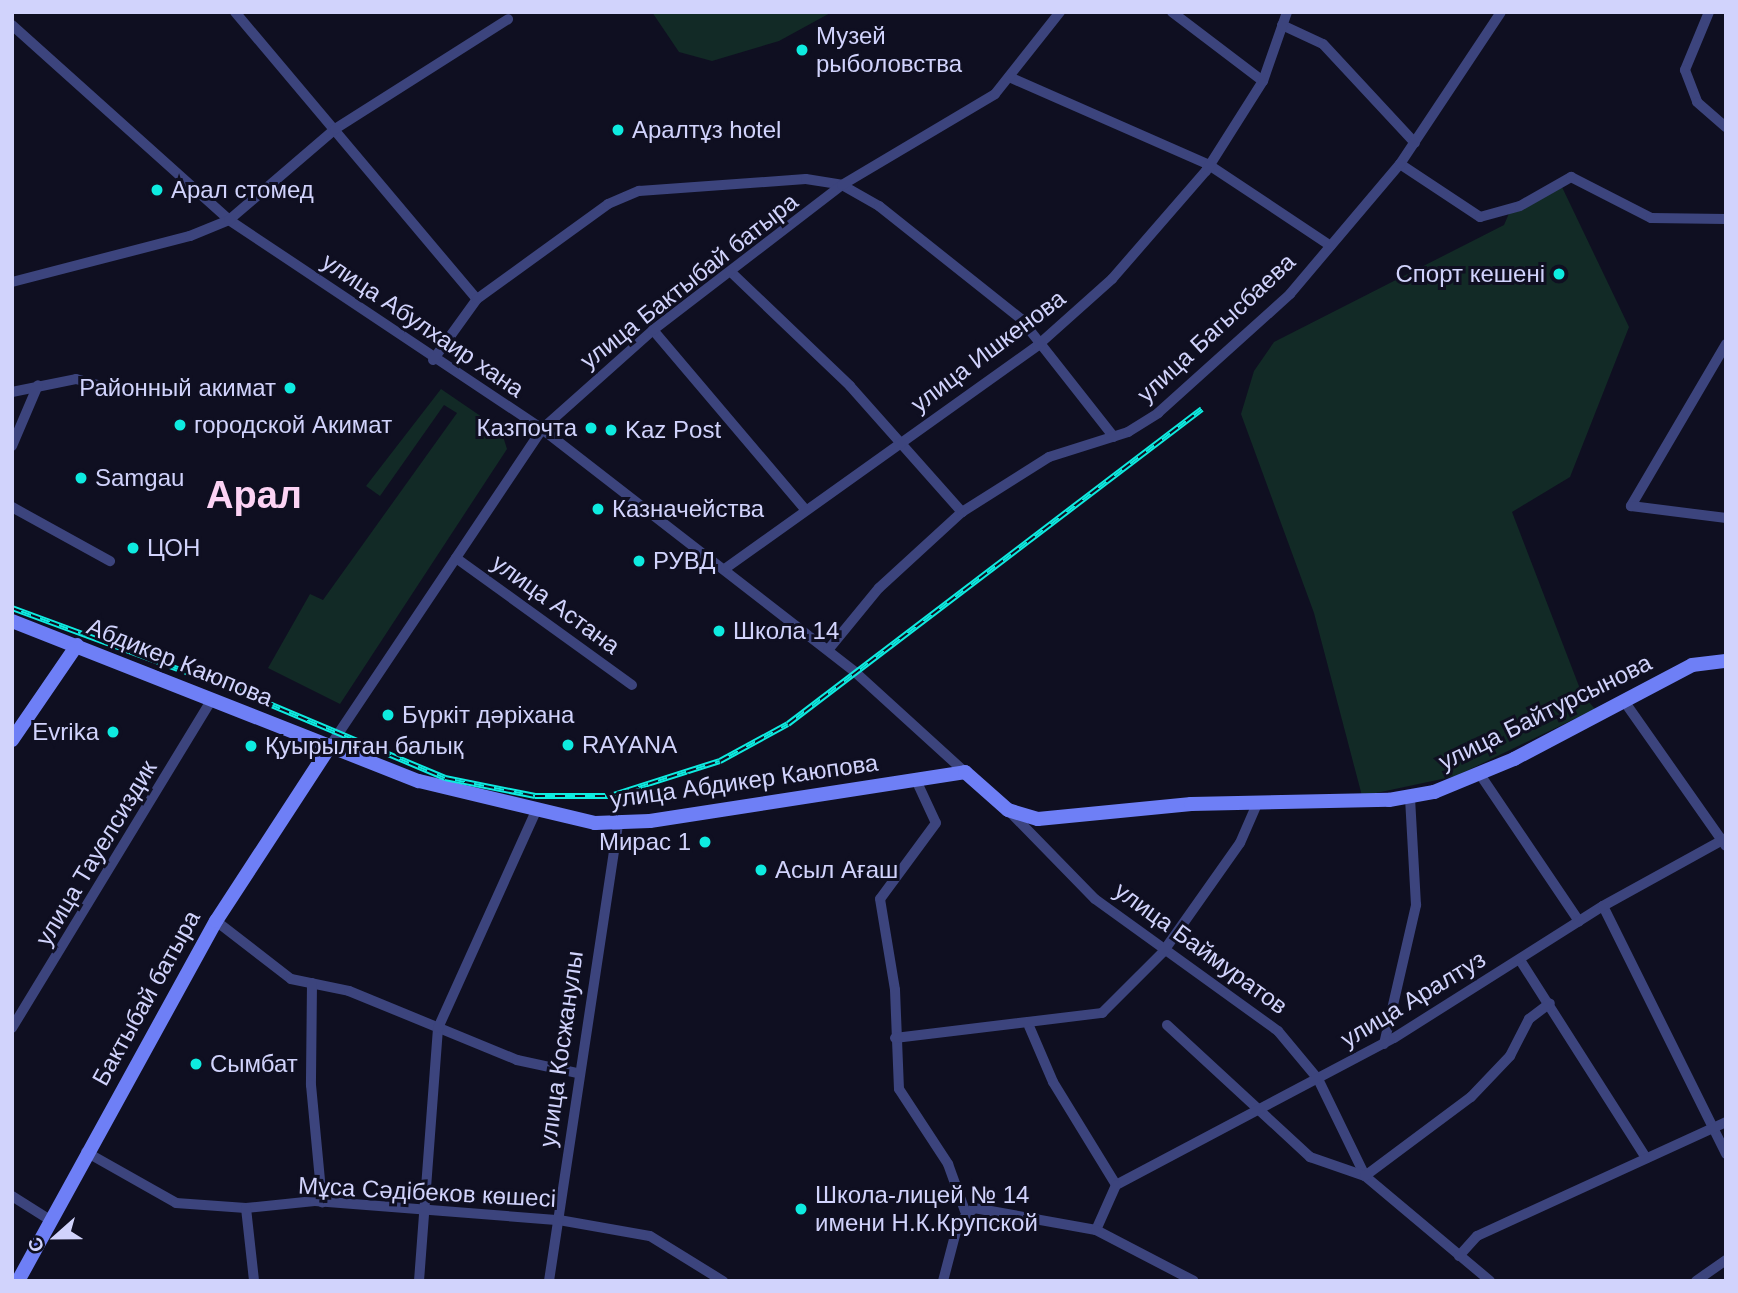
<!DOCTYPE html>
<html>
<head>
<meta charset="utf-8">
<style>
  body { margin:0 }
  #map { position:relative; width:1738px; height:1293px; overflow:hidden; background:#0f0f21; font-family:Helvetica,sans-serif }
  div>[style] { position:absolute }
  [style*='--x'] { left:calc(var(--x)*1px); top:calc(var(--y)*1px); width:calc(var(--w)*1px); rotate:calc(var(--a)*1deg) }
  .green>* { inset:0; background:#122a26 }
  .street>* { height:10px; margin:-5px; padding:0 5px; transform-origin:5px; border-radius:5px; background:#3c447d }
  .secondary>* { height:14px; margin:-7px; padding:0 7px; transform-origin:7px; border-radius:7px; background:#6e7ff6 }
  .rail>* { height:6px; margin-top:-3px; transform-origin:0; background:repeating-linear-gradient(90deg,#0f0f21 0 10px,#0eebe0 0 20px); box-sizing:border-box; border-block:2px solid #0eebe0 }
  .dots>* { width:19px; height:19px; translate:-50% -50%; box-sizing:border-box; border:4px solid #0f0f21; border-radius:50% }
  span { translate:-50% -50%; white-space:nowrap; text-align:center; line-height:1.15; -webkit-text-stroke:6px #0f0f21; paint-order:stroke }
  .poi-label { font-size:24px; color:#d1d3fc }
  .left { translate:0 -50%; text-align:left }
  .right { translate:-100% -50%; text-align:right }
  .street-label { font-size:24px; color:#d1d3fc }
  .town-label { font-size:38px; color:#fcd3f4; font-weight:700 }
  .frame { position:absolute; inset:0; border:14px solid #d1d3fc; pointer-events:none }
  .north { position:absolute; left:21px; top:1202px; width:70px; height:70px; -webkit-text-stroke:5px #0f0f21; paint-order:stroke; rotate:249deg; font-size:19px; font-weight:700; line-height:28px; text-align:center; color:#d1d3fc }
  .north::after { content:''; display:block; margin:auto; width:24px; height:32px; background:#d1d3fc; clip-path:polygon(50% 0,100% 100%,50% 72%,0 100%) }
</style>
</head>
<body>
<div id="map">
  <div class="green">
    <i style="clip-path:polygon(652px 12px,832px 12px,779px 41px,712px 61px,679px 52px)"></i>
    <i style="clip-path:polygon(1561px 185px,1629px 327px,1570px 477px,1512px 512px,1582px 694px,1595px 709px,1456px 776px,1362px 796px,1314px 613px,1241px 414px,1254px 371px,1274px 342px,1504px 225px,1510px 211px)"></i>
    <i style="clip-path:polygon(441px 389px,501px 430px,507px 449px,340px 704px,268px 668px,310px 594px,323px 600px,457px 413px,444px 405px,380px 496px,366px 486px)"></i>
  </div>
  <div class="street">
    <i style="--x:235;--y:12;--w:375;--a:49.9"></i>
    <i style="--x:1172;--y:12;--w:114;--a:37.2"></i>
    <i style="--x:1709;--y:12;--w:63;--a:112.5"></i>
    <i style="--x:1685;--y:70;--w:34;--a:69"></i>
    <i style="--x:1697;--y:102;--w:38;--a:41"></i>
    <i style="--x:12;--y:25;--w:292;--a:41.9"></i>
    <i style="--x:229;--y:220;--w:376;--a:33.7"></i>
    <i style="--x:542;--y:429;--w:396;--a:37.8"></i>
    <i style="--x:855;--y:672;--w:149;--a:42.3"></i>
    <i style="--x:1282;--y:25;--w:45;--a:24.9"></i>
    <i style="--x:1323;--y:44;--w:135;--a:47.1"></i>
    <i style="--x:1009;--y:77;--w:219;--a:23.7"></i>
    <i style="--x:1209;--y:165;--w:146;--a:33.6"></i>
    <i style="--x:1400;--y:164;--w:96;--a:33.5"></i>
    <i style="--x:1480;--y:217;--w:41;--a:-15.4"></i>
    <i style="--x:1520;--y:206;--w:59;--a:-29.6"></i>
    <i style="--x:1571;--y:177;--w:90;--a:27.1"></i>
    <i style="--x:1651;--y:218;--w:75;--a:0.8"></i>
    <i style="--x:733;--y:274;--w:162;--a:43.7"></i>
    <i style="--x:850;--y:386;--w:169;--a:48.4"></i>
    <i style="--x:12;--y:282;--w:184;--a:-14.5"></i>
    <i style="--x:190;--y:236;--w:42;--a:-22.3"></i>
    <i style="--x:229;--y:220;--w:140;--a:-40.6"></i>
    <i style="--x:335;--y:129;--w:205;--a:-32.4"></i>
    <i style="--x:653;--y:330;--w:235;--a:49.7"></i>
    <i style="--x:1726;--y:344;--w:188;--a:120.4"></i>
    <i style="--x:1631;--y:506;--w:96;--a:7.2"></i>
    <i style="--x:433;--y:360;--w:75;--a:-54.2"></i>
    <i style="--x:477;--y:299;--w:162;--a:-35.9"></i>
    <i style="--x:608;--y:204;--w:34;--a:-23"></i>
    <i style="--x:639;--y:191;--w:167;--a:-4.1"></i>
    <i style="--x:806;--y:179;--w:36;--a:9"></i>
    <i style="--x:842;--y:185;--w:43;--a:29.6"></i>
    <i style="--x:879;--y:206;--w:181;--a:38.5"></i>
    <i style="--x:1021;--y:319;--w:150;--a:51.8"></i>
    <i style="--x:12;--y:392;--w:65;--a:-11.5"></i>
    <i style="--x:76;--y:379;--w:49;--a:15.5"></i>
    <i style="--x:12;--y:446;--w:66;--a:-66.9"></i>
    <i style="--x:12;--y:507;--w:112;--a:28.9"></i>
    <i style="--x:456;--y:558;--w:217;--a:35.8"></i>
    <i style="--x:726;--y:568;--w:382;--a:-35.5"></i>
    <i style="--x:1037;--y:346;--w:101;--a:-41.8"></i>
    <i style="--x:1112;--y:279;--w:143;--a:-49"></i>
    <i style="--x:1206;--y:171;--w:107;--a:-57.7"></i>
    <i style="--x:1263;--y:81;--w:73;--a:-70.8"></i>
    <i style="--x:828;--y:650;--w:80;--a:-50.6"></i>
    <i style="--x:879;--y:588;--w:113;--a:-42.5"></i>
    <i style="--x:962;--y:512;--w:103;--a:-32.3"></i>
    <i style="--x:1049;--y:457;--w:83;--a:-17.6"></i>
    <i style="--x:1128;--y:432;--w:36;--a:-32"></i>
    <i style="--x:1158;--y:413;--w:178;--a:-42"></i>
    <i style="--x:1290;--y:294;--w:170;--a:-49.8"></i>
    <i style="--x:1400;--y:164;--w:182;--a:-56.4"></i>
    <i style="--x:1624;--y:701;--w:177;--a:54.9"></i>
    <i style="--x:330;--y:746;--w:381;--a:-56.2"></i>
    <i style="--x:542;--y:429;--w:149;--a:-41.7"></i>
    <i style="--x:653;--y:330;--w:238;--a:-37.5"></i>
    <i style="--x:842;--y:185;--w:178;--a:-30.7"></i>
    <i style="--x:995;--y:94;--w:105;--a:-51.6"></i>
    <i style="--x:1479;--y:773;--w:179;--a:56"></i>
    <i style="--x:916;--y:780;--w:47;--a:65.1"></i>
    <i style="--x:936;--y:823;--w:94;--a:126.4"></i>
    <i style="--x:880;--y:899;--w:92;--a:80.6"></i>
    <i style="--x:895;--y:990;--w:99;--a:87.7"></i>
    <i style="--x:899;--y:1089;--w:90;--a:56.8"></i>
    <i style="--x:948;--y:1164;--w:50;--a:70.1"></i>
    <i style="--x:1009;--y:811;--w:123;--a:45.7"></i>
    <i style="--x:1095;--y:899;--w:226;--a:35.8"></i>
    <i style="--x:1278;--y:1031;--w:62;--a:50.2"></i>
    <i style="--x:1318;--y:1079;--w:108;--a:64.1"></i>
    <i style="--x:1365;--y:1176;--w:163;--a:40"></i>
    <i style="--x:1603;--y:906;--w:277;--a:63.6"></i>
    <i style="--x:216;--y:921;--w:95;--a:37.7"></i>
    <i style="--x:291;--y:979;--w:59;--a:11.7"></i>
    <i style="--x:349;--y:991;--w:182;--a:22.3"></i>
    <i style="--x:517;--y:1060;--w:61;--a:12.2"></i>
    <i style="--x:1520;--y:960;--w:235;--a:57.5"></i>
    <i style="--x:312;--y:983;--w:102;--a:90.6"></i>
    <i style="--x:311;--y:1085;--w:118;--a:84.6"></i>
    <i style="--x:1167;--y:1025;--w:195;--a:42.7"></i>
    <i style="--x:1310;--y:1157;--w:58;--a:19.1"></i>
    <i style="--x:1365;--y:1176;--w:132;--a:-36.7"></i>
    <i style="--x:1471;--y:1097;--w:57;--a:-46.4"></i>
    <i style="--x:1510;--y:1056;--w:42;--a:-62.8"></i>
    <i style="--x:1529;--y:1019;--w:26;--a:-37"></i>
    <i style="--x:1029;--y:1026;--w:61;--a:66.8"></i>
    <i style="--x:1053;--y:1082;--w:121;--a:58.5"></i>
    <i style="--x:12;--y:1028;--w:385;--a:-58.7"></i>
    <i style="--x:895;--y:1038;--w:209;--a:-6.9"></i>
    <i style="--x:1102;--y:1013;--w:86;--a:-45"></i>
    <i style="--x:1163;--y:952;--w:133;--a:-54.8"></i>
    <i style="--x:1240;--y:843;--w:43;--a:-66.4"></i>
    <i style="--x:1384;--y:1044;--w:143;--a:-77"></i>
    <i style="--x:1416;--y:905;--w:109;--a:-93.2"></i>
    <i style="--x:86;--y:1152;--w:103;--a:29.5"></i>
    <i style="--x:176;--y:1203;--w:70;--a:4.1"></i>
    <i style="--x:246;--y:1208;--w:69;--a:-5.8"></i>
    <i style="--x:315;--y:1201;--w:245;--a:4.5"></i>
    <i style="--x:559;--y:1220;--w:92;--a:10"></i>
    <i style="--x:650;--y:1236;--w:86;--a:31.7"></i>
    <i style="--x:1116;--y:1185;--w:314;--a:-27.9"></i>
    <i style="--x:1394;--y:1038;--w:247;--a:-32.3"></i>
    <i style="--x:1603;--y:906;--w:141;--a:-28.9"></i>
    <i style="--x:12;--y:1196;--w:45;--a:32.3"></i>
    <i style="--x:246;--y:1208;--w:73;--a:83.7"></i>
    <i style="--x:1096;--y:1230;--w:49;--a:-66"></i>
    <i style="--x:1459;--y:1256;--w:27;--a:-48"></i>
    <i style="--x:1477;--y:1236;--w:274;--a:-24.6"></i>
    <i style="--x:419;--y:1281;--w:254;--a:-85.7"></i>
    <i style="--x:438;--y:1028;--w:236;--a:-65.7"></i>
    <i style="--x:549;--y:1281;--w:463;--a:-81.4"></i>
    <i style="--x:943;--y:1281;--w:59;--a:-75.3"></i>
    <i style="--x:958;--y:1224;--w:23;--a:-45"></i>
    <i style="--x:974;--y:1208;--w:124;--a:10.2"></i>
    <i style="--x:1096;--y:1230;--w:110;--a:27.5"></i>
    <i style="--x:1696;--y:1281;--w:37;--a:-35"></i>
  </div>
  <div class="secondary">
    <i style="--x:12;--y:621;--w:437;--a:21.5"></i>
    <i style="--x:419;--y:781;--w:181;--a:13.4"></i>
    <i style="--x:595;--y:823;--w:55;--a:-2.1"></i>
    <i style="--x:650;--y:821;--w:319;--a:-8.8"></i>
    <i style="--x:965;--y:772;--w:57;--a:41.5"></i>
    <i style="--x:1008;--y:810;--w:31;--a:17"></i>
    <i style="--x:1038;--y:819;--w:154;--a:-5.6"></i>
    <i style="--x:1191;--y:804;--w:198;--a:-1.2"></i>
    <i style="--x:1389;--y:800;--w:46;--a:-10.1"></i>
    <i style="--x:1434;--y:792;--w:87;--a:-22.4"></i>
    <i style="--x:1514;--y:759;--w:201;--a:-27.8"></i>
    <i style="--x:1692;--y:665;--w:34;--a:-7"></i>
    <i style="--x:12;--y:740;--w:115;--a:-55.6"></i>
    <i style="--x:18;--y:1281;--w:411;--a:-61.2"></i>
    <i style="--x:216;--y:921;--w:209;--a:-56.9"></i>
  </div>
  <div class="rail">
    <i style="--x:12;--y:608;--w:246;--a:20.2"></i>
    <i style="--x:243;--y:693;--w:219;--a:22.8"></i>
    <i style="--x:445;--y:778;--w:92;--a:11.3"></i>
    <i style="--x:535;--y:796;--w:75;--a:0"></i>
    <i style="--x:610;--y:796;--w:115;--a:-17.7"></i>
    <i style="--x:720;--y:761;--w:77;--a:-28.6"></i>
    <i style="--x:788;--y:724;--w:520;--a:-37.27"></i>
  </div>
  <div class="dots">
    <i style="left:802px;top:50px;background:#0eebe0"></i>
    <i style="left:618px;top:130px;background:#0eebe0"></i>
    <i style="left:157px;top:190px;background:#0eebe0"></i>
    <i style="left:1559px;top:274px;background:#0eebe0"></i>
    <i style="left:290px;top:388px;background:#0eebe0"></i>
    <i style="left:180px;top:425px;background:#0eebe0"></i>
    <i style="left:591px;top:428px;background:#0eebe0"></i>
    <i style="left:611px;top:430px;background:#0eebe0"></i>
    <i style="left:81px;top:478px;background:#0eebe0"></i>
    <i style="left:598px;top:509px;background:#0eebe0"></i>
    <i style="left:133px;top:548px;background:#0eebe0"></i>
    <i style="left:639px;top:561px;background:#0eebe0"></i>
    <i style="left:719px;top:631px;background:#0eebe0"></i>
    <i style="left:388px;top:715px;background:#0eebe0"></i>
    <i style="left:113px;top:732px;background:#0eebe0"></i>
    <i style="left:568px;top:745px;background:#0eebe0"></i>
    <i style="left:251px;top:746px;background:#0eebe0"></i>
    <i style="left:705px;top:842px;background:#0eebe0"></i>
    <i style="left:761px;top:870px;background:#0eebe0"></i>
    <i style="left:196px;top:1064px;background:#0eebe0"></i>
    <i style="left:801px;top:1209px;background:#0eebe0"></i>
  </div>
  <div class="poi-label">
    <span class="left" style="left:816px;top:50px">Музей<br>рыболовства</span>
    <span class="left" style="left:632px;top:130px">Аралтұз hotel</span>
    <span class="left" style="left:171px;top:190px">Арал стомед</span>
    <span class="right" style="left:1545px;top:274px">Спорт кешені</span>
    <span class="right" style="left:276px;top:388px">Районный акимат</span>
    <span class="left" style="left:194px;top:425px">городской Акимат</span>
    <span class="right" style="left:577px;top:428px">Казпочта</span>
    <span class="left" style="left:625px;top:430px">Kaz Post</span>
    <span class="left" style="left:95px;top:478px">Samgau</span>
    <span class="left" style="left:612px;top:509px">Казначейства</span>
    <span class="left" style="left:147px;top:548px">ЦОН</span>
    <span class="left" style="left:653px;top:561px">РУВД</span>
    <span class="left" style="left:733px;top:631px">Школа 14</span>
    <span class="left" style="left:402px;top:715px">Бүркіт дәріхана</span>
    <span class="right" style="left:99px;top:732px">Evrika</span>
    <span class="left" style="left:582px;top:745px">RAYANA</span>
    <span class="left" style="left:265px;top:746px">Қуырылған балық</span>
    <span class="right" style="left:691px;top:842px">Мирас 1</span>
    <span class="left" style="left:775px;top:870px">Асыл Ағаш</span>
    <span class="left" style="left:210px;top:1064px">Сымбат</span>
    <span class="left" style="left:815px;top:1209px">Школа-лицей № 14<br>имени Н.К.Крупской</span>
  </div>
  <div class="street-label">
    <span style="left:689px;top:281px;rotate:-38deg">улица Бактыбай батыра</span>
    <span style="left:423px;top:325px;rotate:34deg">улица Абулхаир хана</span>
    <span style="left:1216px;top:328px;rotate:-43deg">улица Багысбаева</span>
    <span style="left:988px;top:351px;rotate:-37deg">улица Ишкенова</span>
    <span style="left:556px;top:604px;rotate:36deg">улица Астана</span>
    <span style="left:180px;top:662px;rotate:22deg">Абдикер Каюпова</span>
    <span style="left:1545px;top:712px;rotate:-26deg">улица Байтурсынова</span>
    <span style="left:744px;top:781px;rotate:-8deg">улица Абдикер Каюпова</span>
    <span style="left:96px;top:853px;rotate:-59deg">улица Тауелсиздик</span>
    <span style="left:1201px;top:948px;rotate:36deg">улица Баймуратов</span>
    <span style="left:146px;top:998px;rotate:-61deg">Бактыбай батыра</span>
    <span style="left:1413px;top:999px;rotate:-31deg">улица Аралтуз</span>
    <span style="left:561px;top:1049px;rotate:-82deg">улица Косжанулы</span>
    <span style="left:427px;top:1192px;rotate:3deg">Мұса Сәдібеков көшесі</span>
  </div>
  <div class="town-label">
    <span style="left:254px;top:496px">Арал</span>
  </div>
  <div class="frame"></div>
  <div class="north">С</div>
</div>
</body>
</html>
